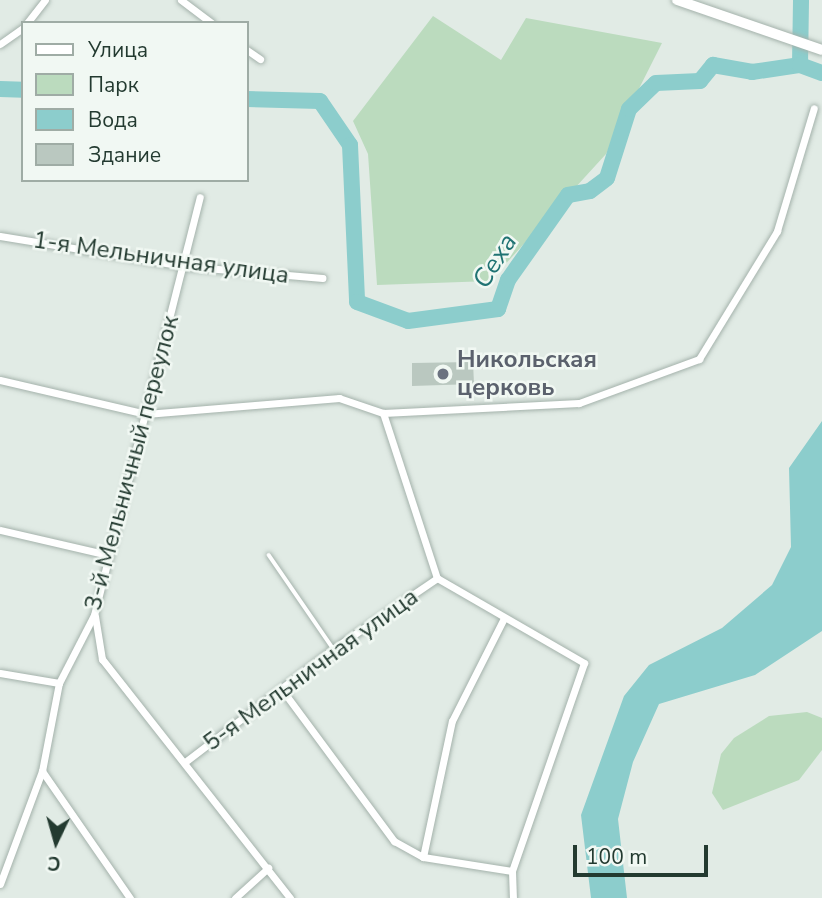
<!DOCTYPE html>
<html>
<head>
<meta charset="utf-8">
<style>
  body { margin:0 }
  #map { position:relative; width:822px; height:898px; overflow:hidden; background:#e1ebe5; font-family:"Nunito Sans",sans-serif }
  div>[style] { position:absolute }
  [style*='--x'] { left:calc(var(--x)*1px); top:calc(var(--y)*1px); width:calc(var(--w)*1px); rotate:calc(var(--a)*1deg) }
  .green>* { inset:0; background:#bbdbbe }
  .water>* { inset:0; background:#8ccdcc }
  .river>* { height:16px; margin:-8px; padding:0 8px; transform-origin:8px; border-radius:8px; background:#8ccdcc }
  .building>* { inset:0; background:#bac8c0 }
  .roads { filter:drop-shadow(0 0 2px #a4b2ab) drop-shadow(0 0 2px #a4b2ab) }
  .lane>* { height:3.5px; margin:-1.75px; padding:0 1.75px; transform-origin:1.75px; border-radius:1.75px; background:#fff }
  .street>* { height:7px; margin:-3.5px; padding:0 3.5px; transform-origin:3.5px; border-radius:3.5px; background:#fff }
  .secondary>* { height:10px; margin:-5px; padding:0 5px; transform-origin:5px; border-radius:5px; background:#fff }
  .dots>* { width:19px; height:19px; translate:-50% -50%; box-sizing:border-box; border:4px solid #f1f8f3; border-radius:50% }
  span { translate:-50% -50%; white-space:nowrap; text-align:center; line-height:1.15; -webkit-text-stroke:5px #f1f8f3; paint-order:stroke }
  .street-label { font-size:24px; color:#233a30 }
  .worship-label { font-size:24px; color:#5b616d; font-weight:700 }
  .left { translate:0 -50%; text-align:left }
  .water-label { font-size:26px; color:#207373; font-style:italic }
  .legend { position:absolute; left:21px; top:21px; width:228px; height:161px; box-sizing:border-box; background:#f1f8f3; border:2px solid #9faca5; margin:0; padding:9px 12px; list-style:none; font-size:21px; color:#233a30 }
  .legend li { display:flex; align-items:center; gap:14px; height:35px }
  .legend b { width:35px; border:2px solid #9faca5 }
  .north { position:absolute; left:21px; top:807px; width:70px; height:70px; -webkit-text-stroke:5px #f1f8f3; paint-order:stroke; rotate:185deg; font-size:19px; font-weight:700; line-height:28px; text-align:center; color:#233a30 }
  .north::after { content:''; display:block; margin:auto; width:24px; height:32px; background:#233a30; clip-path:polygon(50% 0,100% 100%,50% 72%,0 100%) }
  .scale { position:absolute; left:573px; top:845px; width:135px; height:32px; box-sizing:border-box; border:4px solid #233a30; border-top:0; padding-left:9px; font-size:21px; line-height:24px; white-space:nowrap; color:#233a30; -webkit-text-stroke:5px #f1f8f3; paint-order:stroke }
</style>
</head>
<body>
<div id="map">
  <div class="green">
    <i style="clip-path:polygon(433px 16px,501px 60px,526px 18px,662px 43px,606px 154px,490px 281px,377px 285px,368px 154px,353px 121px)"></i>
    <i style="clip-path:polygon(807px 712px,822px 718px,822px 750px,799px 780px,723px 810px,712px 793px,721px 754px,734px 738px,769px 716px)"></i>
  </div>
  <div class="water">
    <i style="clip-path:polygon(822px 421px,822px 631px,755px 675px,659px 704px,633px 762px,618px 819px,627px 898px,591px 898px,581px 815px,624px 696px,649px 665px,722px 628px,772px 585px,791px 547px,789px 468px)"></i>
  </div>
  <div class="river">
    <i style="--x:800;--y:65;--w:65;--a:-89.1"></i>
    <i style="--x:0;--y:89;--w:23;--a:2"></i>
    <i style="--x:247;--y:99;--w:73;--a:1.6"></i>
    <i style="--x:320;--y:101;--w:53;--a:55.7"></i>
    <i style="--x:350;--y:145;--w:157;--a:87.4"></i>
    <i style="--x:357;--y:302;--w:54;--a:20.4"></i>
    <i style="--x:408;--y:321;--w:91;--a:-7.6"></i>
    <i style="--x:498;--y:309;--w:31;--a:-71"></i>
    <i style="--x:508;--y:280;--w:104;--a:-54.8"></i>
    <i style="--x:568;--y:195;--w:22;--a:-10"></i>
    <i style="--x:590;--y:191;--w:21;--a:-37"></i>
    <i style="--x:607;--y:178;--w:72;--a:-72.3"></i>
    <i style="--x:629;--y:109;--w:37;--a:-44"></i>
    <i style="--x:656;--y:83;--w:44;--a:-2.6"></i>
    <i style="--x:700;--y:81;--w:21;--a:-51"></i>
    <i style="--x:713;--y:65;--w:40;--a:10"></i>
    <i style="--x:752;--y:72;--w:49;--a:-8.3"></i>
    <i style="--x:800;--y:65;--w:23;--a:20"></i>
  </div>
  <div class="building">
    <i style="clip-path:polygon(473px 362px,474px 384px,412px 386px,412px 363px)"></i>
  </div>
  <div class="roads">
    <div class="lane">
      <i style="--x:269;--y:555;--w:113;--a:55.5"></i>
    </div>
    <div class="street">
      <i style="--x:181;--y:0;--w:38;--a:37"></i>
      <i style="--x:27;--y:23;--w:29;--a:-52"></i>
      <i style="--x:0;--y:44;--w:28;--a:-35"></i>
      <i style="--x:247;--y:50;--w:16;--a:35"></i>
      <i style="--x:0;--y:236;--w:185;--a:9.3"></i>
      <i style="--x:183;--y:266;--w:140;--a:4.9"></i>
      <i style="--x:0;--y:380;--w:150;--a:13.1"></i>
      <i style="--x:146;--y:414;--w:194;--a:-4.7"></i>
      <i style="--x:339;--y:398;--w:46;--a:18.8"></i>
      <i style="--x:383;--y:413;--w:196;--a:-2.9"></i>
      <i style="--x:579;--y:403;--w:128;--a:-20.1"></i>
      <i style="--x:699;--y:359;--w:150;--a:-58.6"></i>
      <i style="--x:777;--y:231;--w:128;--a:-73.3"></i>
      <i style="--x:383;--y:413;--w:174;--a:71.9"></i>
      <i style="--x:0;--y:530;--w:111;--a:13"></i>
      <i style="--x:437;--y:578;--w:170;--a:30"></i>
      <i style="--x:584;--y:663;--w:220;--a:109.1"></i>
      <i style="--x:512;--y:871;--w:27;--a:88"></i>
      <i style="--x:95;--y:616;--w:44;--a:80.8"></i>
      <i style="--x:102;--y:659;--w:304;--a:51.8"></i>
      <i style="--x:0;--y:673;--w:60;--a:9.6"></i>
      <i style="--x:283;--y:691;--w:187;--a:53.5"></i>
      <i style="--x:394;--y:841;--w:33;--a:29"></i>
      <i style="--x:423;--y:857;--w:90;--a:8.9"></i>
      <i style="--x:185;--y:762;--w:186;--a:-37.4"></i>
      <i style="--x:333;--y:649;--w:126;--a:-34.3"></i>
      <i style="--x:42;--y:771;--w:155;--a:55.3"></i>
      <i style="--x:423;--y:857;--w:139;--a:-78"></i>
      <i style="--x:452;--y:721;--w:115;--a:-63.2"></i>
      <i style="--x:0;--y:884;--w:121;--a:-69.6"></i>
      <i style="--x:42;--y:771;--w:90;--a:-79.1"></i>
      <i style="--x:59;--y:683;--w:76;--a:-62.8"></i>
      <i style="--x:94;--y:615;--w:431;--a:-75.8"></i>
      <i style="--x:235;--y:898;--w:45;--a:-42.3"></i>
    </div>
    <div class="secondary">
      <i style="--x:677;--y:0;--w:153;--a:19"></i>
    </div>
  </div>
  <div class="dots">
    <i style="left:443px;top:374px;background:#6b7280"></i>
  </div>
  <div class="street-label">
    <span style="left:161px;top:258px;rotate:8deg">1-я Мельничная улица</span>
    <span style="left:132px;top:463px;rotate:-75deg">3-й Мельничный переулок</span>
    <span style="left:311px;top:670px;rotate:-36deg">5-я Мельничная улица</span>
  </div>
  <div class="worship-label">
    <span class="left" style="left:457px;top:374px">Никольская<br>церковь</span>
  </div>
  <div class="water-label">
    <span style="left:495px;top:261px;rotate:-58deg">Сеха</span>
  </div>
  <ul class="legend">
  <li><b style="height:9px;background:#fff"></b>Улица</li>
  <li><b style="height:19px;background:#bbdbbe"></b>Парк</li>
  <li><b style="height:19px;background:#8ccdcc"></b>Вода</li>
  <li><b style="height:19px;background:#bac8c0"></b>Здание</li>
  </ul>
  <div class="north">С</div>
  <div class="scale">100 m</div>
</div>
</body>
</html>
